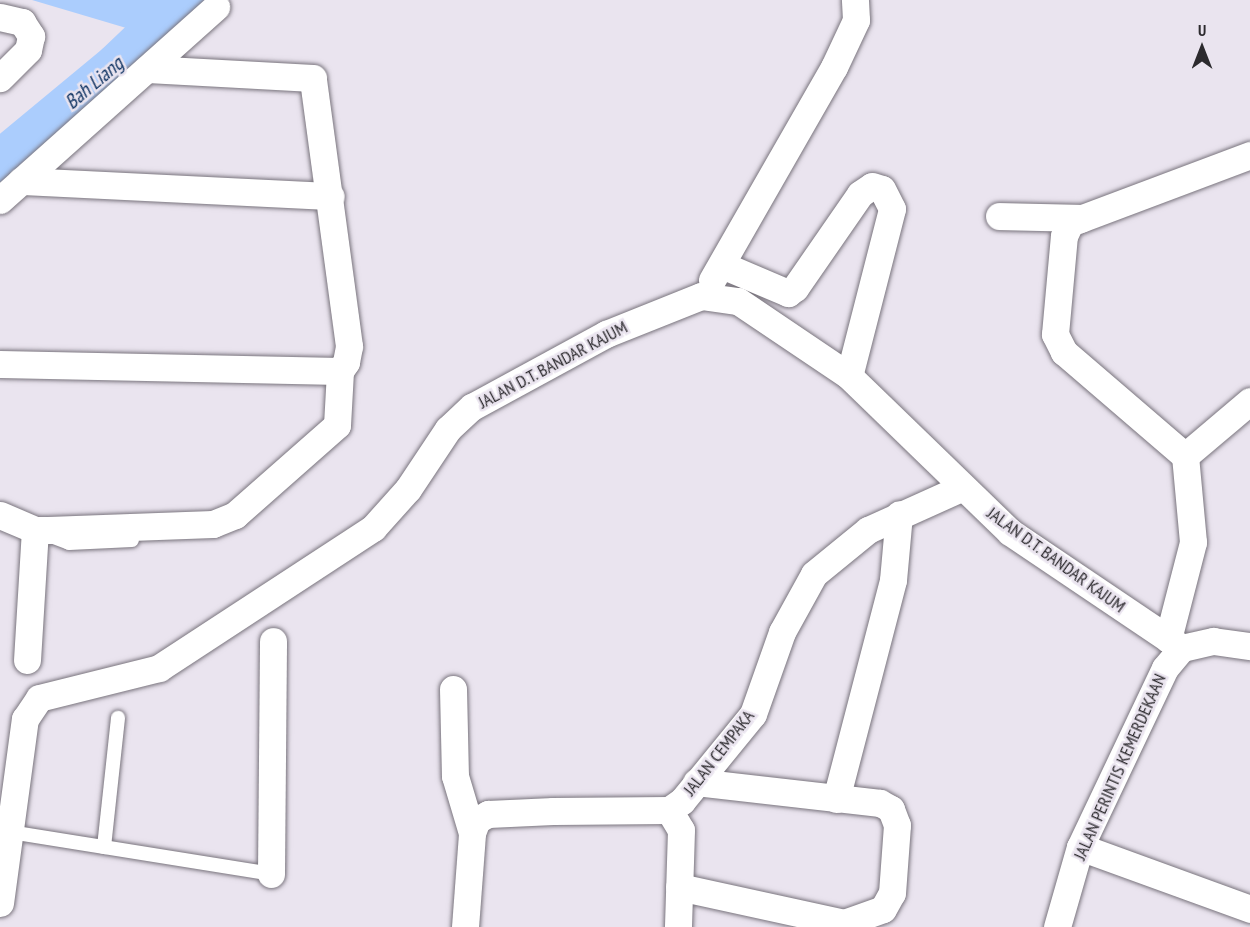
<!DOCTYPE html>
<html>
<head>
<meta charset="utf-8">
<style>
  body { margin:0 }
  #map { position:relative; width:1250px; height:927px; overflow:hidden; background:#eae4ef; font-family:"PT Sans Narrow",sans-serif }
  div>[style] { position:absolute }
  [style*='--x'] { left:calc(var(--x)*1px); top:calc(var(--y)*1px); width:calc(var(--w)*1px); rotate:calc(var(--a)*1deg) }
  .water>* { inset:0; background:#abcdfd }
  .river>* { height:42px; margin:-21px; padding:0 21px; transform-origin:21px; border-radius:21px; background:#abcdfd }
  .roads { filter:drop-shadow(0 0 2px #79747d) drop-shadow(0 0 2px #79747d) }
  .service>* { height:14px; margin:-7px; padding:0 7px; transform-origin:7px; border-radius:7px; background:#fff }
  .minor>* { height:27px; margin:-13.5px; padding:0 13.5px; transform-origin:13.5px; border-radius:13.5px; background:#fff }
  span { translate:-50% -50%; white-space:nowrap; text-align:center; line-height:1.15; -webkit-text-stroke:5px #eae4ef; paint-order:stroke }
  .street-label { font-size:18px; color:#2c2a2e }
  .water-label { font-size:20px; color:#0c3060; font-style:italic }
  .north { position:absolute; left:1172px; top:18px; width:60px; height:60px; -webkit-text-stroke:4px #eae4ef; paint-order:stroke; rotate:0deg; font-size:16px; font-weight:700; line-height:24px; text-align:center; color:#2c2a2e }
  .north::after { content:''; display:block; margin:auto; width:21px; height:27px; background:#2c2a2e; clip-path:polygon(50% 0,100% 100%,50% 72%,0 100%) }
</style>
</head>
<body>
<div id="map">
  <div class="water">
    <i style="clip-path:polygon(32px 0,202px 0,160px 38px)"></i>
  </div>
  <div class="river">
    <i style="--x:0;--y:161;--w:151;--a:-39.6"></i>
    <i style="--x:116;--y:65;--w:94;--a:-43.7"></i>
  </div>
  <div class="roads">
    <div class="service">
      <i style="--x:51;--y:536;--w:19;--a:21"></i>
      <i style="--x:69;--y:543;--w:63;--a:-2.7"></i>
      <i style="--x:10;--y:832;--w:264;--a:9.1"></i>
      <i style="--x:104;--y:847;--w:130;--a:-83.8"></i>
    </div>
    <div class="minor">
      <i style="--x:0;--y:17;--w:23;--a:13"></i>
      <i style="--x:22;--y:22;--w:17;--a:57"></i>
      <i style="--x:31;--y:36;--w:14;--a:102"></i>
      <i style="--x:28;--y:50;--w:40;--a:135"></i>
      <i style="--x:21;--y:181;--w:310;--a:2.8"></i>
      <i style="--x:0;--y:200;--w:290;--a:-41.8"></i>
      <i style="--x:999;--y:216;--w:83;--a:1.4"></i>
      <i style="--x:722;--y:265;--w:72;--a:23"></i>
      <i style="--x:788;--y:293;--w:9;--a:-36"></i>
      <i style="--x:795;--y:288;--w:114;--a:-55.3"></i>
      <i style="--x:860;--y:194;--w:14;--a:-34"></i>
      <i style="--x:872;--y:186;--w:10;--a:17"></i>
      <i style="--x:882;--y:189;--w:22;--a:63"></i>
      <i style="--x:892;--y:209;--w:172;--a:104.4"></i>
      <i style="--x:712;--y:280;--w:245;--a:-60.2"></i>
      <i style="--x:834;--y:67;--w:52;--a:-64.9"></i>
      <i style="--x:856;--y:20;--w:20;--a:-93"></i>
      <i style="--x:0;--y:364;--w:340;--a:1.2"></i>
      <i style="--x:340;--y:371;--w:11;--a:-56"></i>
      <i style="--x:346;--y:362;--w:16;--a:-79"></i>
      <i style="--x:349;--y:346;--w:270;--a:-97.7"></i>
      <i style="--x:313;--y:78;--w:166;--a:-176.9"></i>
      <i style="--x:1185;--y:456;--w:160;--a:-139.3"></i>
      <i style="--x:1064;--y:352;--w:20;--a:-117"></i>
      <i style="--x:1055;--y:334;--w:98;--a:-84.8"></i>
      <i style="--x:1064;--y:236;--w:14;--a:-65"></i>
      <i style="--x:1070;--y:223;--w:11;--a:-22"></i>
      <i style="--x:1080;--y:219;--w:182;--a:-20.6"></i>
      <i style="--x:0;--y:515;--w:38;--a:23"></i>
      <i style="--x:35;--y:530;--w:13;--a:0"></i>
      <i style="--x:48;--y:530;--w:165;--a:-2.1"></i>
      <i style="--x:213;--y:524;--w:24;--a:-22"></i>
      <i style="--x:235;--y:515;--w:136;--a:-41.4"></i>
      <i style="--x:337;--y:425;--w:54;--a:-86.8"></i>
      <i style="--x:1168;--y:639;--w:100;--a:-75.5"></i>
      <i style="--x:1193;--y:542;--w:86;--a:-95.3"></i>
      <i style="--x:1185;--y:456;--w:85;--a:-40.2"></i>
      <i style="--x:1182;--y:648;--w:32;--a:-13"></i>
      <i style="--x:1213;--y:641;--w:37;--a:8"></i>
      <i style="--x:27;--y:660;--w:130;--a:-86.5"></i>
      <i style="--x:453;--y:689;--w:87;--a:88.7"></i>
      <i style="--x:455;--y:776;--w:59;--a:73.4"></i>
      <i style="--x:836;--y:799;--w:226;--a:-75.4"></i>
      <i style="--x:893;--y:580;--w:66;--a:-84.8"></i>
      <i style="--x:669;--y:810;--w:23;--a:59"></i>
      <i style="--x:681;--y:830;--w:97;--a:91.8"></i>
      <i style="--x:1080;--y:847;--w:181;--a:20"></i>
      <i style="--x:271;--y:874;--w:233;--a:-89.5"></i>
      <i style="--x:679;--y:887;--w:169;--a:12.3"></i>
      <i style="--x:844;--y:923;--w:41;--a:-19.7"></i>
      <i style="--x:883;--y:909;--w:18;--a:-61"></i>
      <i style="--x:892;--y:893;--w:68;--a:-85.8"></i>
      <i style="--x:897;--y:825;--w:17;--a:-111"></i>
      <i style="--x:891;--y:809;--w:13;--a:-151"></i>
      <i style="--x:880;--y:803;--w:185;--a:-173.5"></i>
      <i style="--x:0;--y:903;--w:186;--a:-82.3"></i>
      <i style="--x:25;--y:719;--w:25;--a:-56"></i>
      <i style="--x:39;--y:698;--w:124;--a:-14"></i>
      <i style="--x:159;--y:668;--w:256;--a:-33.2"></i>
      <i style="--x:373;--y:528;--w:52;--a:-48.1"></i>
      <i style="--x:408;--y:489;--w:72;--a:-56.3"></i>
      <i style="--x:448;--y:429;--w:33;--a:-43"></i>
      <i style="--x:472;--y:407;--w:153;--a:-28.6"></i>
      <i style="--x:606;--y:334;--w:102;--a:-21.8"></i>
      <i style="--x:701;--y:296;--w:37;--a:8"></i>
      <i style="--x:738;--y:301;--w:134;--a:34"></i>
      <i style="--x:849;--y:376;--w:224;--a:44.1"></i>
      <i style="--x:1010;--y:532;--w:207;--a:34"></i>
      <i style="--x:465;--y:927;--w:94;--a:-85.7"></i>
      <i style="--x:472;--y:833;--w:14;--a:-69"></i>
      <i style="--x:477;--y:820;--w:13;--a:-29"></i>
      <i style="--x:488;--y:814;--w:65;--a:-2.6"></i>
      <i style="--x:553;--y:811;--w:116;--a:-0.5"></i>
      <i style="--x:669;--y:810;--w:16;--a:-35"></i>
      <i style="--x:682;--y:801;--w:112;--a:-50.8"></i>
      <i style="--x:753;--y:714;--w:87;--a:-70.5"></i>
      <i style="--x:782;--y:632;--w:66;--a:-61.1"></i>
      <i style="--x:814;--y:574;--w:70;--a:-39.2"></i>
      <i style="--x:868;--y:530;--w:102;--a:-24.3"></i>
      <i style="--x:1057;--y:927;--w:83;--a:-74"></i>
      <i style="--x:1080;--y:847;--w:198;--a:-64.6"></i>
      <i style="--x:1165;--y:668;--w:26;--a:-50"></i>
    </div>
  </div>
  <div class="street-label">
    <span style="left:553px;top:365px;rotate:-28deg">JALAN D.T. BANDAR KAJUM</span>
    <span style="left:1056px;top:560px;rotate:36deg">JALAN D.T. BANDAR KAJUM</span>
    <span style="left:719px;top:753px;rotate:-52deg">JALAN CEMPAKA</span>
    <span style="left:1120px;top:767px;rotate:-66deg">JALAN PERINTIS KEMERDEKAAN</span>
  </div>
  <div class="water-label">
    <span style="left:94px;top:83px;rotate:-40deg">Bah Liang</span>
  </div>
  <div class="north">U</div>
</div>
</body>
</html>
